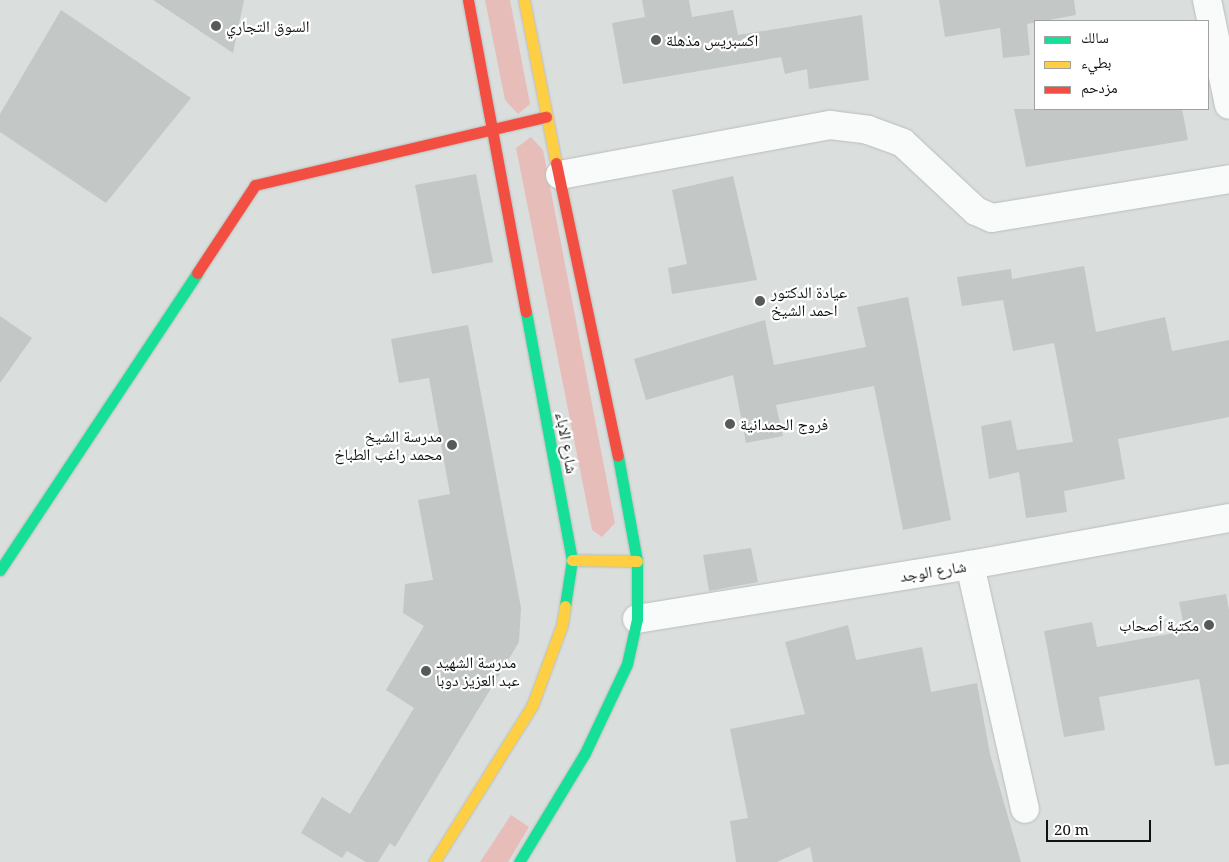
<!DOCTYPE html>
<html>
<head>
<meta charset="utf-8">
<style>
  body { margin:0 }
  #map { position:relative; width:1229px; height:862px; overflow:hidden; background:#dadfdd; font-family:"Noto Serif","Noto Naskh Arabic",serif }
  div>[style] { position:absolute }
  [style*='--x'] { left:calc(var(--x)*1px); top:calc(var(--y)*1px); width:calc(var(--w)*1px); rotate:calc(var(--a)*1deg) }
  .green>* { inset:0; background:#e7bdba }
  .building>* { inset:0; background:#c3c7c5 }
  .roads { filter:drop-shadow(0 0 1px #b9bdbb) drop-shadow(0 0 1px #b9bdbb) }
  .street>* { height:28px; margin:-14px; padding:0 14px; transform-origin:14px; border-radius:14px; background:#f9fafa }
  .fast>* { height:11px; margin:-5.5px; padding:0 5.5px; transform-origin:5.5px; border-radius:5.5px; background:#16e098 }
  .slow>* { height:11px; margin:-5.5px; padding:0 5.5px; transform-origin:5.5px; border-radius:5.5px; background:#ffcf43 }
  .jam>* { height:11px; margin:-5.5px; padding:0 5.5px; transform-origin:5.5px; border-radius:5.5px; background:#f24e42 }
  .dots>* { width:14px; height:14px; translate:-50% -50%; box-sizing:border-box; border:2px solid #fff; border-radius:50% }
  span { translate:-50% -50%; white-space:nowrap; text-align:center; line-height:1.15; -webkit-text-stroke:4.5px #fff; paint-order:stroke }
  .poi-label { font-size:16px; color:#111312 }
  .left { translate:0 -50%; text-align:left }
  .right { translate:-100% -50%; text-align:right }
  .street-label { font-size:16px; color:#111312 }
  .legend { position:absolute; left:1034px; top:20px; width:175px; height:90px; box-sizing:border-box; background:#fff; border:1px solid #a0a1a0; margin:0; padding:6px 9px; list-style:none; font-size:15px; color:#111312 }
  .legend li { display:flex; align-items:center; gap:10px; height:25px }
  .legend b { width:25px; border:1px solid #a0a1a0 }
  .scale { position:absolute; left:1046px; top:820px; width:105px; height:22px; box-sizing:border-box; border:2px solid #111312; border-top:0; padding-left:6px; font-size:15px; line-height:18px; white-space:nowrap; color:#111312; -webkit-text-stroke:4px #fff; paint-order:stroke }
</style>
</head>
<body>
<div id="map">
  <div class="green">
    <i style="clip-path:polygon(485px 0,510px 0,530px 104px,518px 114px,505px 100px)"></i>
    <i style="clip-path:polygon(531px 137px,543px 150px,615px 523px,602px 537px,592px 530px,516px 148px)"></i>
    <i style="clip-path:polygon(511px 815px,529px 827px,508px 862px,480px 862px)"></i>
  </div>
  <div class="building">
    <i style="clip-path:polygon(153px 0,244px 0,233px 53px)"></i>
    <i style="clip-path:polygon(642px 0,689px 0,692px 17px,733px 10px,738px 35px,862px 15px,869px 80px,809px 89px,807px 69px,785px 74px,781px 57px,623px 84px,612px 23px,645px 17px)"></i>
    <i style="clip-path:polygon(939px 0,1074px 0,1076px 15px,1027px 24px,1030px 55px,1003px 58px,1000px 28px,945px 37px)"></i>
    <i style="clip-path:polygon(61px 10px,191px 98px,106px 203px,0 132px,0 114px)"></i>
    <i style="clip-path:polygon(1014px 109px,1182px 109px,1188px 140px,1026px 167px)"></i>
    <i style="clip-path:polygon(476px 174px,493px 262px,432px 274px,415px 185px)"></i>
    <i style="clip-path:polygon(733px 176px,757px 280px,672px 294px,668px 268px,687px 264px,672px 190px)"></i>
    <i style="clip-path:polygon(1084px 266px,1096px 332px,1165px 317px,1172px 351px,1229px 340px,1229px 417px,1118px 439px,1125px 479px,1064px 491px,1067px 512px,1026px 518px,1019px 472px,989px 479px,981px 426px,1011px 420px,1017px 450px,1073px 442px,1054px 343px,1013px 351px,1003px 300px,962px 306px,957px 277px,1011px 269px,1012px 279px)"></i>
    <i style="clip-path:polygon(908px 297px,951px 520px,903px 530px,874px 386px,776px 405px,783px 436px,746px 443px,733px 375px,646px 400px,634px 359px,765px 320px,774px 365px,866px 347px,857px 307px)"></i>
    <i style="clip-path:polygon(0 316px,32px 338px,0 383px)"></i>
    <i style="clip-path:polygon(468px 325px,521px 608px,519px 642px,395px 847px,390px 843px,378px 862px,366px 862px,347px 851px,342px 858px,301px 833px,322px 797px,350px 814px,414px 708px,386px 690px,424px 626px,403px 613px,405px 584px,433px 580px,418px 500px,450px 494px,429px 378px,399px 383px,391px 339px)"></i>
    <i style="clip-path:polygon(751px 548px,758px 582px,709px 591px,703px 555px)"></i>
    <i style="clip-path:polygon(1226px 594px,1229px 610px,1229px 764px,1215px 766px,1199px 679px,1099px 697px,1105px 730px,1064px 737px,1044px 631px,1092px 622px,1097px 647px,1185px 631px,1179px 602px)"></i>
    <i style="clip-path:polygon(848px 625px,856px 660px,922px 647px,931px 692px,977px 683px,990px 754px,1021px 862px,813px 862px,810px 847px,777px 862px,736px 862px,730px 821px,748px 818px,730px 729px,805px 714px,785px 642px)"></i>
  </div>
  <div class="roads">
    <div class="street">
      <i style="--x:1207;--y:0;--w:107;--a:78.2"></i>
      <i style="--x:560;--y:175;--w:275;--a:-10.5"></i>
      <i style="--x:830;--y:125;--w:38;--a:7"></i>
      <i style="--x:868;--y:130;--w:37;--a:20"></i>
      <i style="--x:903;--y:143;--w:100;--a:43"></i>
      <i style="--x:976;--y:211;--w:17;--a:24"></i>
      <i style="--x:992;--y:218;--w:240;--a:-9.3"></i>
      <i style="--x:970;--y:565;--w:250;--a:77.3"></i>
      <i style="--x:637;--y:619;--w:337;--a:-9.2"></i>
      <i style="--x:970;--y:565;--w:263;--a:-10.3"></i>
    </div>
    <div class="fast">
      <i style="--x:526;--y:312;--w:252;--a:79.5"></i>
      <i style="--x:572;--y:560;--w:47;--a:98.7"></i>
      <i style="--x:0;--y:570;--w:356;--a:-56.4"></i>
      <i style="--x:519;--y:862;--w:127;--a:-58.8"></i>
      <i style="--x:585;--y:753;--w:98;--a:-64.7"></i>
      <i style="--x:627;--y:664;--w:46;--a:-77.5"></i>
      <i style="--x:637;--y:619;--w:58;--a:-90"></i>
      <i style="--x:637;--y:561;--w:107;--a:-100.3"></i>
    </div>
    <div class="slow">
      <i style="--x:524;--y:0;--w:166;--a:78.9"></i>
      <i style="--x:572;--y:560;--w:65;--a:0.9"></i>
      <i style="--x:434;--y:862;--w:184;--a:-57.9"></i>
      <i style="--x:532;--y:706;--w:86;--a:-69.7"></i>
      <i style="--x:562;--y:625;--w:19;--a:-81"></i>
    </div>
    <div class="jam">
      <i style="--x:468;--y:0;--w:317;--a:79.5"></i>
      <i style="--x:556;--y:163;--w:299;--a:78.1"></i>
      <i style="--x:197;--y:273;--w:105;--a:-56.6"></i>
      <i style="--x:255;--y:185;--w:299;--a:-13.2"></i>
    </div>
  </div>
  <div class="dots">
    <i style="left:216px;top:26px;background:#575a59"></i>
    <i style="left:656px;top:40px;background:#575a59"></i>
    <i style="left:760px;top:301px;background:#575a59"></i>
    <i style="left:730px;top:424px;background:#575a59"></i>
    <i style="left:452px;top:445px;background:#575a59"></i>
    <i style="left:1209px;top:625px;background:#575a59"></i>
    <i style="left:426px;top:671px;background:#575a59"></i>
  </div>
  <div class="poi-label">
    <span class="left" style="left:226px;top:26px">السوق التجاري</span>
    <span class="left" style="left:666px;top:40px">اكسبريس مذهلة</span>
    <span class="left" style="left:771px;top:301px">عيادة الدكتور<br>احمد الشيخ</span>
    <span class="left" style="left:740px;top:424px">فروج الحمدانية</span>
    <span class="right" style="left:442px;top:445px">مدرسة الشيخ<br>محمد راغب الطباخ</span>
    <span class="right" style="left:1199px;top:625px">مكتبة أصحاب</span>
    <span class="left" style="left:436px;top:671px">مدرسة الشهيد<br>عبد العزيز دوبا</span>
  </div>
  <div class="street-label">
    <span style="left:567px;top:443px;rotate:80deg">شارع الاباء</span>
    <span style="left:933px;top:571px;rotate:-9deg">شارع الوجد</span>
  </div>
  <ul class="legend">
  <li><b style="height:6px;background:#16e098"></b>سالك</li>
  <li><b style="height:6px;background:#ffcf43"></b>بطيء</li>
  <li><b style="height:6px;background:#f24e42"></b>مزدحم</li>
  </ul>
  <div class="scale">20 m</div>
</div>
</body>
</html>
